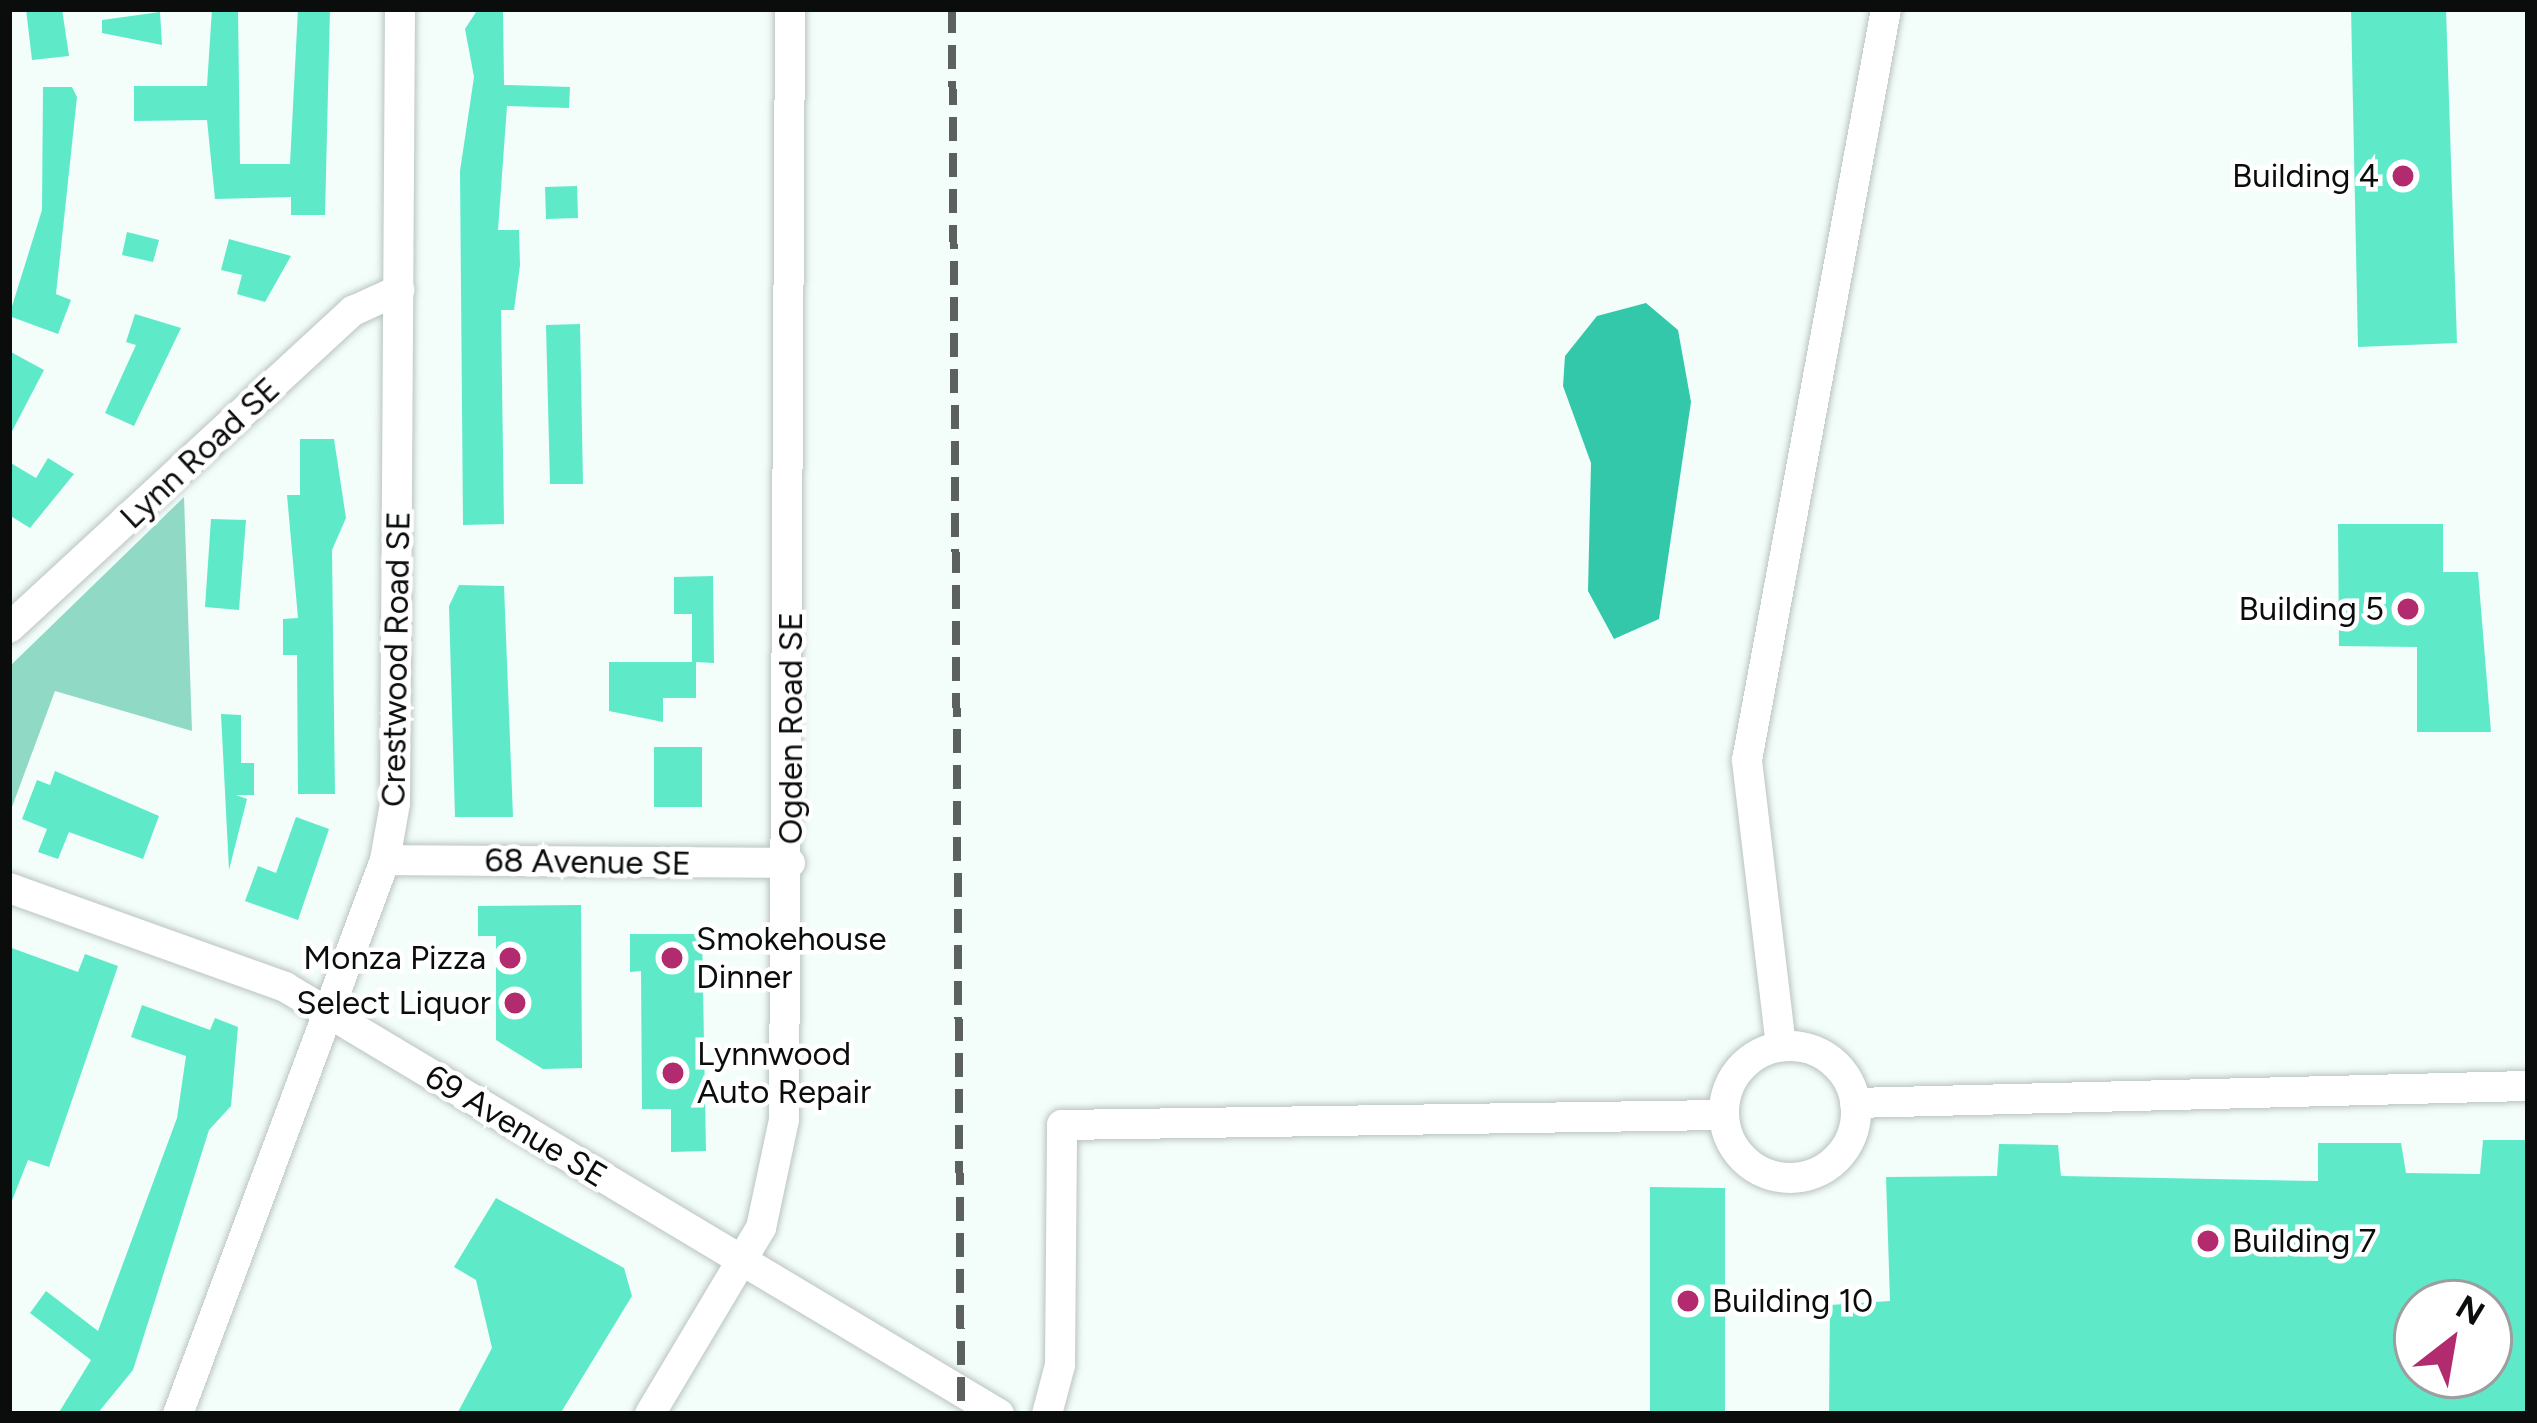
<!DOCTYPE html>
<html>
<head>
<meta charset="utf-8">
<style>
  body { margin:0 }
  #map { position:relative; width:2537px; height:1423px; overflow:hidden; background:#f3fdfa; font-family:Figtree,sans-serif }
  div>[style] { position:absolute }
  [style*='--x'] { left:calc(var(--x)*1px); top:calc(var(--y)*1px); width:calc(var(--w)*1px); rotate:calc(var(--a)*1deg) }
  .green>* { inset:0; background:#90d9c4 }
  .water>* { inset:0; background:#32c8a9 }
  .building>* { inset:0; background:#5eeac9 }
  .roads { filter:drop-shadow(0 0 3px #bac4c1) drop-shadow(0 0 3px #bac4c1) }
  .minor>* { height:30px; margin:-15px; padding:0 15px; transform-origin:15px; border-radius:15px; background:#fff }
  .minor>.ring { margin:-15px; padding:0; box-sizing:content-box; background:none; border:30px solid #fff; border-radius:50% }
  .rail>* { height:8px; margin-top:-4px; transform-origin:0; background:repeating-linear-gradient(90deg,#5c615f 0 24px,transparent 0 36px) }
  .dots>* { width:33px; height:33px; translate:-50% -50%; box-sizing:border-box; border:6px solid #fff; border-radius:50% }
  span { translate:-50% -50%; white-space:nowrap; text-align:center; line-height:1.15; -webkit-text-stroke:9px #fff; paint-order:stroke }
  .poi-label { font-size:33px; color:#0a0d0c }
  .right { translate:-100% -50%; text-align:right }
  .left { translate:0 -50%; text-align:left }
  .street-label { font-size:33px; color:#0a0d0c }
  .frame { position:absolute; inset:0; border:12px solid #0a0d0c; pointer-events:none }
  .north { position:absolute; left:2393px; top:1279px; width:120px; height:120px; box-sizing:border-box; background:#fff; border:3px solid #9d9e9e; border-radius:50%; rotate:31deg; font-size:33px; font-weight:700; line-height:48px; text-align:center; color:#0a0d0c }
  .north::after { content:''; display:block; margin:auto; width:42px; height:54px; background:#b22b6e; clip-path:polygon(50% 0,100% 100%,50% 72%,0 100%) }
</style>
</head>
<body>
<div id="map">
  <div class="green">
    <i style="clip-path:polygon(184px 497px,192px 731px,55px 691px,9px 815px,9px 667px)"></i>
  </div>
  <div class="water">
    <i style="clip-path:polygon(1646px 303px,1678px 330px,1691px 402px,1659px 619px,1614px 639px,1588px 591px,1591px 463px,1563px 386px,1565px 356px,1597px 316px)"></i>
  </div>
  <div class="building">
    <i style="clip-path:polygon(26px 9px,62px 9px,69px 56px,32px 60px)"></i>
    <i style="clip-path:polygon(212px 9px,238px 9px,240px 164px,290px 164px,298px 9px,330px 9px,325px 215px,291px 215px,291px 197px,215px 199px,207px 120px,134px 121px,134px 86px,207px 86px)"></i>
    <i style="clip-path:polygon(478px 9px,503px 9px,504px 85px,570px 87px,569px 108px,507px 106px,498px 230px,519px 230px,520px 265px,514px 310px,501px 310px,504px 524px,463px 525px,460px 171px,474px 77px,465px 29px)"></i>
    <i style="clip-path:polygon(2351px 9px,2446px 9px,2457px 343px,2358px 347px)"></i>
    <i style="clip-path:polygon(160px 12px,162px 45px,102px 33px,102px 20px)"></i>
    <i style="clip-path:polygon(43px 87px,72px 87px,77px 97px,56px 294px,71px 300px,58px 334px,9px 316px,42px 210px)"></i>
    <i style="clip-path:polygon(577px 186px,578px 218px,546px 219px,545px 187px)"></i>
    <i style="clip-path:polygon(127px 232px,159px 240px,153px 262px,122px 255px)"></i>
    <i style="clip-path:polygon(229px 239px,291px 256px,265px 302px,237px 294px,242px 275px,221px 270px)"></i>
    <i style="clip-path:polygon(135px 314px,181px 328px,134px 426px,105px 413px,136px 345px,126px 342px)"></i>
    <i style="clip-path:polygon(580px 324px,583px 484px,550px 484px,546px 325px)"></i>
    <i style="clip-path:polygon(9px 351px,44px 370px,9px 437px)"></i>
    <i style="clip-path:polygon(300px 439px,334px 439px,346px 518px,332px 550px,335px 794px,298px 794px,297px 655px,283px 655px,283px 619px,298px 618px,287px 495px,300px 495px)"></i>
    <i style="clip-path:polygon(48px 458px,74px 474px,30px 528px,9px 515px,9px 462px,36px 478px)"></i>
    <i style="clip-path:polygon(211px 519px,246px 520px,239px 610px,205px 607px)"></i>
    <i style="clip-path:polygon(2338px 524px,2443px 524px,2443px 572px,2478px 572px,2491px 732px,2417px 732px,2417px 647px,2339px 646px)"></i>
    <i style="clip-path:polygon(713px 576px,714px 663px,696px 662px,696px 698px,663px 698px,663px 722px,609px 711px,609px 662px,692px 662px,692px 614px,674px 614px,674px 577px)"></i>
    <i style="clip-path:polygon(459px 585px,504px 586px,513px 817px,455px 817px,449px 606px)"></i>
    <i style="clip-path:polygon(221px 714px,241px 715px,241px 763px,254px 763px,254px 795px,236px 795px,247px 799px,229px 870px)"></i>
    <i style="clip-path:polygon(654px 747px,702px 747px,702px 807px,654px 807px)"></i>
    <i style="clip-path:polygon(55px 771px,159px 816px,143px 859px,69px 832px,58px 859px,38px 852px,47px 829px,22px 819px,37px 780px,50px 785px)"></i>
    <i style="clip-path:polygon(296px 817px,329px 829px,298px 920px,245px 901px,258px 866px,276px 873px)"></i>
    <i style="clip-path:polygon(581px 905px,582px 1068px,543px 1069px,496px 1040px,496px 936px,478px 936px,478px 906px)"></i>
    <i style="clip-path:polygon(630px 934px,702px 934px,706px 1151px,671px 1152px,671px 1109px,642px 1109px,641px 971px,630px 972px)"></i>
    <i style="clip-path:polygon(9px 947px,78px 972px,85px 954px,118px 966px,49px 1167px,28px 1160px,11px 1203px)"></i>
    <i style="clip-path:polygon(142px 1005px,210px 1030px,215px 1018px,238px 1027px,231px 1106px,209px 1130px,133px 1370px,97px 1414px,58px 1414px,91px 1360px,30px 1313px,46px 1291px,98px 1331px,177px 1118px,186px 1056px,131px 1037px)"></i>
    <i style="clip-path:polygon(evenodd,2483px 1140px,2528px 1140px,2528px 1414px,1829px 1414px,1830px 1305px,1890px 1301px,1886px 1177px,1997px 1176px,1999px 1144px,2058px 1145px,2061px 1176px,2318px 1181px,2318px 1143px,2401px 1143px,2406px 1173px,2480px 1174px,2483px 1140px,2417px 1303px,2489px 1303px,2489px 1375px,2417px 1375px,2417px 1303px)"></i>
    <i style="clip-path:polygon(1650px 1187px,1725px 1188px,1725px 1414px,1650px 1414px)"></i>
    <i style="clip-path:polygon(496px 1198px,624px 1268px,632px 1296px,560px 1414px,457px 1414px,492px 1348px,476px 1280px,454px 1267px)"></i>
  </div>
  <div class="roads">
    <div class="minor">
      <i style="--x:9;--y:628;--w:468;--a:-42.7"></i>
      <i style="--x:353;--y:311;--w:51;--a:-24.5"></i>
      <i style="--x:385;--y:860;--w:405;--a:0.4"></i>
      <i style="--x:9;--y:888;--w:293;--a:19.7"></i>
      <i style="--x:285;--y:987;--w:832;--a:30.88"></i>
      <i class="ring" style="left:1724px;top:1046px;width:102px;height:102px"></i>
      <i style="--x:1781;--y:1046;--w:288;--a:-96.8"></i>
      <i style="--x:1747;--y:760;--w:764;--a:-79.51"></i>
      <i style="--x:1855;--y:1103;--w:673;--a:-1.45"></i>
      <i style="--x:178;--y:1414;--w:591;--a:-69.51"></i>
      <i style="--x:385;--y:860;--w:58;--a:-80"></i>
      <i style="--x:395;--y:803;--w:794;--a:-89.64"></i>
      <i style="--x:650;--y:1414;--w:217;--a:-59.2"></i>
      <i style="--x:761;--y:1228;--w:110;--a:-78"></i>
      <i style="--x:784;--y:1120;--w:1111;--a:-89.69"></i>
      <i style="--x:1047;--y:1414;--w:51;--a:-75.1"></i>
      <i style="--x:1060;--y:1365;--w:240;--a:-89.5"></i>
      <i style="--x:1062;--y:1125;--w:661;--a:-0.87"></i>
    </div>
  </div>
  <div class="rail">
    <i style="--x:952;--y:9;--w:1405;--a:89.63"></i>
  </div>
  <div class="dots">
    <i style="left:2403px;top:176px;background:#b22b6e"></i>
    <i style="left:2408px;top:609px;background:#b22b6e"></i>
    <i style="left:510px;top:958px;background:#b22b6e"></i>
    <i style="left:672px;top:958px;background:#b22b6e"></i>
    <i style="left:515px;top:1003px;background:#b22b6e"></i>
    <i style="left:673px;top:1073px;background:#b22b6e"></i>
    <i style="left:2208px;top:1241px;background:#b22b6e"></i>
    <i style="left:1688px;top:1301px;background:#b22b6e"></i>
  </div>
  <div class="poi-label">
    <span class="right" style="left:2379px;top:176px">Building 4</span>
    <span class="right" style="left:2384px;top:609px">Building 5</span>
    <span class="left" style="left:696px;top:958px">Smokehouse<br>Dinner</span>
    <span class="right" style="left:486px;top:958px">Monza Pizza</span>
    <span class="right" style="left:491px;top:1003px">Select Liquor</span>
    <span class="left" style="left:697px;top:1073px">Lynnwood<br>Auto Repair</span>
    <span class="left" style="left:2232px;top:1241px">Building 7</span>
    <span class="left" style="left:1712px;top:1301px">Building 10</span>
  </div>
  <div class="street-label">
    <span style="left:200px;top:453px;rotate:-43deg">Lynn Road SE</span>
    <span style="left:396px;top:659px;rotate:-89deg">Crestwood Road SE</span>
    <span style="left:791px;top:728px;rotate:-90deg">Ogden Road SE</span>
    <span style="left:588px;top:862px;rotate:1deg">68 Avenue SE</span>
    <span style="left:516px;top:1126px;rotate:31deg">69 Avenue SE</span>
  </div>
  <div class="frame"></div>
  <div class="north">N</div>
</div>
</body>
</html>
